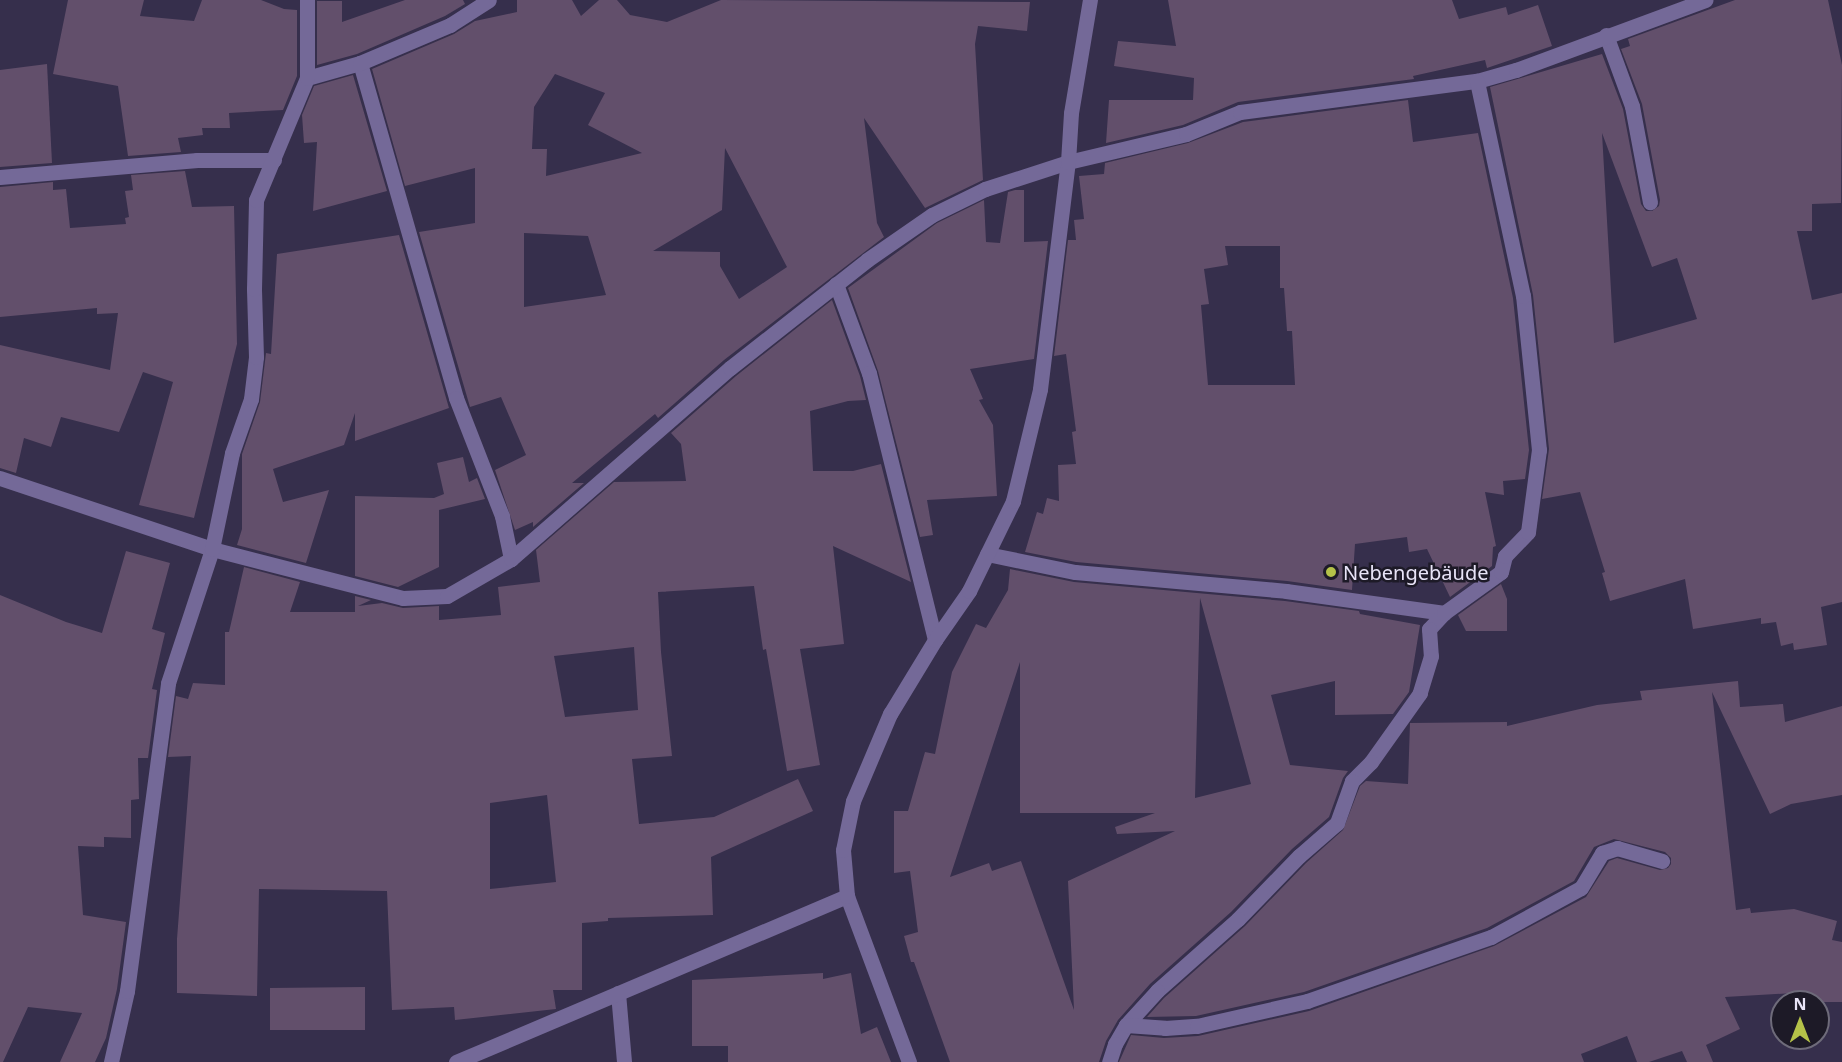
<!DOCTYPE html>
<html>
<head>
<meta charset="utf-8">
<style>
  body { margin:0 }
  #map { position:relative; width:1842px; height:1062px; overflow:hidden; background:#362f4c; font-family:"Noto Sans",sans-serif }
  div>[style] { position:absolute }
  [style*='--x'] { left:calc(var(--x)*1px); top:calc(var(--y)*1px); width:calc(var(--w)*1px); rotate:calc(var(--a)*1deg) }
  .building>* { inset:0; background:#624f6b }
  .street>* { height:15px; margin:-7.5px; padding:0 7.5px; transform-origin:7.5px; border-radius:7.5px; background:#746998 }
  .dots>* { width:16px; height:16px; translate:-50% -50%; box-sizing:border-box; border:3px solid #1d1a27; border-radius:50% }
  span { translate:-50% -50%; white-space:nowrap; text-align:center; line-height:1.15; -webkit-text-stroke:5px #1d1a27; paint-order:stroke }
  .poi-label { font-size:20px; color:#e8e4f7 }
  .left { translate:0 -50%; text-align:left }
  .north { position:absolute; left:1770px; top:990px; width:60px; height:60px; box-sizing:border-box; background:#1d1a27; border:2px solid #6e6b7a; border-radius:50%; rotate:0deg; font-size:16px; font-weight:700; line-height:24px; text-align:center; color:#e8e4f7 }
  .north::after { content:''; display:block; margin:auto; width:21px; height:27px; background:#b5c249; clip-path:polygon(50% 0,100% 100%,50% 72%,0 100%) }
</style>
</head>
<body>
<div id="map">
  <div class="building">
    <i style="clip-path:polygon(68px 0,144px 0,140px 16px,194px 21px,202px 0,261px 0,284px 9px,297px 10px,297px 76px,283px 110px,229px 113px,230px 128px,202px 128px,203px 135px,178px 138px,181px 152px,128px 156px,118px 86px,53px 74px)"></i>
    <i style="clip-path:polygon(405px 0,463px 0,465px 4px,445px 16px,357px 54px,317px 65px,317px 1px,342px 1px,342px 22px)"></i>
    <i style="clip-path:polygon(evenodd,517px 0,572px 0,581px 16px,599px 0,617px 0,630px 15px,667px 22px,721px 0,1030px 2px,1027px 31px,978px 26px,975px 44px,983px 180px,925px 208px,864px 118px,877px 223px,884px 237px,724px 360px,658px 418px,655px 414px,572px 483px,584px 483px,533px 527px,533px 522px,515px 530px,495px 470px,526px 455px,501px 397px,470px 407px,419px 232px,475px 223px,475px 168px,405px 186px,372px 69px,454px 34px,475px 21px,517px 12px,517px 0,555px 74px,605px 93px,588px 125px,642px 153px,546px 176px,547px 149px,532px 149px,534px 107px,555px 74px,517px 0,725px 148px,787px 267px,739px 299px,720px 266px,720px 252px,653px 251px,722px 210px,725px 148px,517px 0,524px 233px,588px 236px,606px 295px,524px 307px,524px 233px)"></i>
    <i style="clip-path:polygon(1168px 0,1452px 0,1459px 19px,1506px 7px,1508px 15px,1538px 5px,1552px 46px,1487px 68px,1485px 60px,1413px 76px,1414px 79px,1238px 102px,1183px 125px,1106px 143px,1109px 100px,1193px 100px,1194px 78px,1114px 66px,1118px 41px,1176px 46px)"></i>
    <i style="clip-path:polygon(evenodd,1735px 0,1828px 0,1842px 65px,1841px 203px,1812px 204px,1812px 231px,1797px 231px,1812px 300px,1842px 293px,1842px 602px,1821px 607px,1827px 645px,1794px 650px,1793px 643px,1781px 646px,1776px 622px,1761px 624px,1761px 618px,1693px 629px,1685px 579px,1610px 601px,1602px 573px,1605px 572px,1580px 492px,1542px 499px,1549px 449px,1533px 295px,1490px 87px,1602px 54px,1623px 109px,1641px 204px,1646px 211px,1652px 211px,1659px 206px,1660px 200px,1642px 104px,1621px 49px,1630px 46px,1628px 39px,1735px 0,1602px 133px,1652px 267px,1677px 258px,1697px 319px,1614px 343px,1602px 133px)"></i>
    <i style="clip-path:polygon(47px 64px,52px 163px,0 167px,0 70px)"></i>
    <i style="clip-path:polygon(353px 75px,387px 191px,313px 211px,317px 142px,304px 143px,302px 115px,314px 86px)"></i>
    <i style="clip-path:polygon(evenodd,1408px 100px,1413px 142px,1478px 133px,1513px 298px,1529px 450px,1525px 479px,1503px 481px,1504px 495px,1485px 492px,1496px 546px,1493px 547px,1492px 566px,1450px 597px,1427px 549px,1409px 552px,1407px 537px,1355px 544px,1352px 590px,1287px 581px,1076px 562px,1025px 552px,1037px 512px,1043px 514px,1047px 498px,1059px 501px,1058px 465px,1076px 464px,1072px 432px,1076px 431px,1066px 354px,1054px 356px,1068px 240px,1076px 240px,1074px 220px,1084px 219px,1079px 176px,1104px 174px,1105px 163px,1188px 143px,1243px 122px,1408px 100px,1225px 246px,1280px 246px,1280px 288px,1284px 288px,1287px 331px,1292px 331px,1295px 385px,1208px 385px,1201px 305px,1209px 304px,1204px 269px,1228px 265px,1225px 246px)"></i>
    <i style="clip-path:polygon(185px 171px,192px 207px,234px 206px,237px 344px,194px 518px,139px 505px,173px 382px,143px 372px,119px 432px,61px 417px,51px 447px,24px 438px,16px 473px,0 468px,0 345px,110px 370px,118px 313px,97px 314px,97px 308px,0 317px,0 187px,53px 182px,53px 190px,66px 189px,70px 228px,126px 224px,125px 218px,129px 217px,125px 191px,133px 190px,131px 175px)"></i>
    <i style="clip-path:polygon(1015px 190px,1024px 190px,1024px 242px,1048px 241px,1034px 359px,970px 369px,983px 399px,979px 400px,993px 425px,997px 496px,927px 500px,933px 535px,920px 537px,878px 371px,848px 288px,937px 223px,984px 200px,986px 242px,1000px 243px,1008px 192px)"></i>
    <i style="clip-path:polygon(399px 235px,449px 408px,355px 441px,355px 413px,344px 445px,273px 469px,283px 502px,329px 490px,306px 563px,237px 545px,242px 529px,242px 454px,260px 402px,266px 353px,271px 354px,277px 254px)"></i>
    <i style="clip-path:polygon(evenodd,832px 300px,860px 376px,866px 400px,848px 401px,810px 411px,813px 471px,853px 471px,881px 464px,911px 582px,833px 546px,844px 644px,800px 649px,820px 765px,787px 771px,766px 649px,763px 650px,754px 586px,658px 592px,661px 652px,672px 756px,632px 759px,639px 824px,714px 817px,798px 779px,813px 811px,711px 857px,713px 915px,608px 918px,608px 921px,582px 923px,582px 990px,553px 990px,556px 1009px,455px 1020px,454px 1007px,392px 1010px,387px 891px,259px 889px,257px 996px,177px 993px,177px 939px,191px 756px,168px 757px,176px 696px,188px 699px,193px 683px,225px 685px,225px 632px,229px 632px,244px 567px,300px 582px,290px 612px,355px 612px,355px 596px,371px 600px,358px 606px,382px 603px,403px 608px,439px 606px,439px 620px,501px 615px,498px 587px,540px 582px,536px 550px,614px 482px,686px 481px,681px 444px,671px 433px,736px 376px,832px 300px,634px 647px,638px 710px,565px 717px,554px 656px,634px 647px,832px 300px,547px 795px,556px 882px,490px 889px,490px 803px,547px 795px)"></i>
    <i style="clip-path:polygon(463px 457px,469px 482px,477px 478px,485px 499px,439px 510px,439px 567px,398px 587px,355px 576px,355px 496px,434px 498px,444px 494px,437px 463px)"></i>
    <i style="clip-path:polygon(126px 551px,170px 563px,152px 629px,165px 633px,152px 689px,157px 690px,148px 758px,138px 758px,139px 799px,131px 800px,131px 838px,104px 837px,104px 847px,78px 846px,83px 915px,126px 922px,117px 989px,106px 1038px,95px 1062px,60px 1062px,82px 1013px,28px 1007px,3px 1062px,0 1062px,0 595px,66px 622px,102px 633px)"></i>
    <i style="clip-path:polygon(evenodd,1010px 569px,1074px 582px,1285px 601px,1359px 611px,1360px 614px,1420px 625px,1409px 692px,1393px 714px,1335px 715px,1335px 681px,1271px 695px,1290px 765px,1348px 771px,1343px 778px,1329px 817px,1292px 849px,1231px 912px,1150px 984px,1118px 1020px,1106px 1041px,1099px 1062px,950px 1062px,914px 962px,911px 962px,904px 936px,918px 932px,910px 871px,894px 873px,894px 811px,908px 811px,925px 752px,935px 754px,952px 672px,976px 624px,986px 628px,1008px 590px,1010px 569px,1200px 598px,1251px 784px,1195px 798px,1200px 598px,1010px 569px,1020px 662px,1020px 813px,1155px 813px,1115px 827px,1117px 834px,1175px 831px,1068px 881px,1074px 1010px,1021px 861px,992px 871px,989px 863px,950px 877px,1020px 662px)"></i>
    <i style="clip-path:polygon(1501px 584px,1507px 599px,1507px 631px,1466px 631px,1458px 615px)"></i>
    <i style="clip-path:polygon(1738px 681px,1740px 707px,1783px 704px,1785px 722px,1842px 706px,1842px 795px,1791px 804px,1770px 814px,1712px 692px,1736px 910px,1750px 908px,1751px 913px,1794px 909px,1837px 921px,1832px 940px,1842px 942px,1842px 1002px,1794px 1002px,1794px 993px,1725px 997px,1740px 1029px,1706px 1045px,1713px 1062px,1687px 1062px,1682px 1051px,1649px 1062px,1637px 1062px,1627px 1036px,1581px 1054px,1584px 1062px,1119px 1062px,1131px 1035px,1164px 1038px,1198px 1036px,1309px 1011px,1494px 946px,1586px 897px,1609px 861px,1617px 858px,1660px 870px,1668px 868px,1671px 864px,1671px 858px,1665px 852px,1614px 839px,1594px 847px,1574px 881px,1487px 928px,1304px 992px,1196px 1016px,1147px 1017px,1164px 998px,1245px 926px,1306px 863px,1343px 830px,1360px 786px,1366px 781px,1408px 784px,1410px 723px,1507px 722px,1507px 726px,1597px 705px,1642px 700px,1640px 691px)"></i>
    <i style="clip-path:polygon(823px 973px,823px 979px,851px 973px,861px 1034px,877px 1027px,891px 1062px,728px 1062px,728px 1046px,692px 1046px,692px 980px)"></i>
    <i style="clip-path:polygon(365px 987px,365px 1030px,270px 1030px,270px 988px)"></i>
  </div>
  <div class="street">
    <i style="--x:1606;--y:35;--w:76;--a:69.9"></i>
    <i style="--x:1632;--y:106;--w:98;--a:79.4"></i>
    <i style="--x:360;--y:63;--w:348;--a:74"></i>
    <i style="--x:456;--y:398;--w:127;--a:68.7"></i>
    <i style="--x:502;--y:516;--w:44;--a:78.2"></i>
    <i style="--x:307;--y:78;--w:55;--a:-15.8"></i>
    <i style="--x:360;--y:63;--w:98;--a:-22.9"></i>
    <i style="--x:450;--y:25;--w:46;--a:-32.7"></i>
    <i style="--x:0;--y:177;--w:198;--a:-4.9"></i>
    <i style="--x:197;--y:160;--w:77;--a:0"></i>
    <i style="--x:836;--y:284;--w:95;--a:69.7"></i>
    <i style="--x:869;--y:373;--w:275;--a:76.1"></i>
    <i style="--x:0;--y:478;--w:224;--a:18.5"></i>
    <i style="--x:212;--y:549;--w:197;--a:14.4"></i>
    <i style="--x:403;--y:598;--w:44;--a:-2.6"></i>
    <i style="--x:447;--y:596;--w:74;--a:-30"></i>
    <i style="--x:511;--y:559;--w:291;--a:-41.1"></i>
    <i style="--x:730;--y:368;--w:174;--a:-38.2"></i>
    <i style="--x:867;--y:260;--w:79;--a:-34.7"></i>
    <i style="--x:932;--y:215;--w:59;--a:-26.1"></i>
    <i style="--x:985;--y:189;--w:87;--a:-18"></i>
    <i style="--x:1068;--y:162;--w:121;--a:-13.3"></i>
    <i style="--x:1186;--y:134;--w:58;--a:-22.2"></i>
    <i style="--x:1240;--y:112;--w:239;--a:-7.5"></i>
    <i style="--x:1477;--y:81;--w:41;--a:-15.8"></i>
    <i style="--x:1516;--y:70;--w:202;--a:-20.3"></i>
    <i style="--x:987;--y:554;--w:90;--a:11.6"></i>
    <i style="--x:1075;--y:572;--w:212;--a:5.1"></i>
    <i style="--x:1286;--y:591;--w:160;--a:7.9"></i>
    <i style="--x:1444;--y:613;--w:22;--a:133"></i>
    <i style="--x:1429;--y:629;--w:27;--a:86"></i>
    <i style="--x:1431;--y:656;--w:39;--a:107"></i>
    <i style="--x:1420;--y:693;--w:85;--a:125.4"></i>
    <i style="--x:1371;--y:762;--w:27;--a:135"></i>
    <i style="--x:1352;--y:781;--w:45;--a:109.7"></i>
    <i style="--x:1337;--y:823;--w:50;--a:139"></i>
    <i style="--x:1299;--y:856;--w:88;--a:134.1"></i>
    <i style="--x:1238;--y:919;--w:108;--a:138.4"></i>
    <i style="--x:1157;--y:991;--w:46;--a:132.4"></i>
    <i style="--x:1126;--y:1025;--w:22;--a:120"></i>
    <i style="--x:1115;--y:1044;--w:19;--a:108"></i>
    <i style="--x:1444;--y:613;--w:70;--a:-35.7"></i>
    <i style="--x:1501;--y:572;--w:16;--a:-76"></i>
    <i style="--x:1505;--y:556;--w:33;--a:-46"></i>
    <i style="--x:1528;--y:532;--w:83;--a:-82.4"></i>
    <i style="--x:1539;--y:450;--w:155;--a:-95.9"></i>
    <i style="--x:1523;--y:296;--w:220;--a:-102.1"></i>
    <i style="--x:618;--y:993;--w:69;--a:85"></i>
    <i style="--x:1126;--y:1025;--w:39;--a:4"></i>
    <i style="--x:1165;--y:1028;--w:32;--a:-4"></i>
    <i style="--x:1197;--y:1026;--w:113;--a:-12.8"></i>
    <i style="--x:1307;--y:1001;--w:195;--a:-19.2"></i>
    <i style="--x:1491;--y:937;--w:102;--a:-28.6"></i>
    <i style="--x:1581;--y:888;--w:41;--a:-59"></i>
    <i style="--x:1602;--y:853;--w:16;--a:-18"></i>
    <i style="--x:1617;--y:848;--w:47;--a:16.1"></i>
    <i style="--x:111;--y:1062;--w:73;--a:-77.3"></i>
    <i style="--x:127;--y:991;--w:311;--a:-82.4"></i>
    <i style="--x:168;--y:683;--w:141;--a:-71.8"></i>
    <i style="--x:212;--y:549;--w:98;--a:-78.2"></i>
    <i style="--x:232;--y:453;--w:57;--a:-70.6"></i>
    <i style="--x:251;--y:399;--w:42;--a:-83.2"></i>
    <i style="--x:256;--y:357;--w:68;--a:-91.7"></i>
    <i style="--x:254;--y:289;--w:89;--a:-88.7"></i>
    <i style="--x:256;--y:200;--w:132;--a:-67.3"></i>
    <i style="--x:307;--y:78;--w:78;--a:-90"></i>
    <i style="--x:456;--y:1062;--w:425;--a:-23"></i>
    <i style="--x:909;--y:1062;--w:177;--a:-110.5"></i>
    <i style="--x:847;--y:896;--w:46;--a:-95"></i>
    <i style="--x:843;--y:850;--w:50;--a:-78.5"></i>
    <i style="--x:853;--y:801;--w:95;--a:-67"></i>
    <i style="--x:890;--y:714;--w:87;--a:-58.7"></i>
    <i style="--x:935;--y:640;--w:60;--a:-55.2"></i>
    <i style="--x:969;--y:591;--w:100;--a:-63.9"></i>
    <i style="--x:1013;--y:501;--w:115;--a:-76.4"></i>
    <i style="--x:1040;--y:389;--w:229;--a:-83"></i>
    <i style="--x:1068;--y:162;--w:49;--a:-86.5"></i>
    <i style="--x:1071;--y:113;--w:115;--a:-80.5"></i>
  </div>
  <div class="dots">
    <i style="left:1331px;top:572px;background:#b5c249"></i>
  </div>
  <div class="poi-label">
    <span class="left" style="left:1343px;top:572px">Nebengebäude</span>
  </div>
  <div class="north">N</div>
</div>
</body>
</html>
